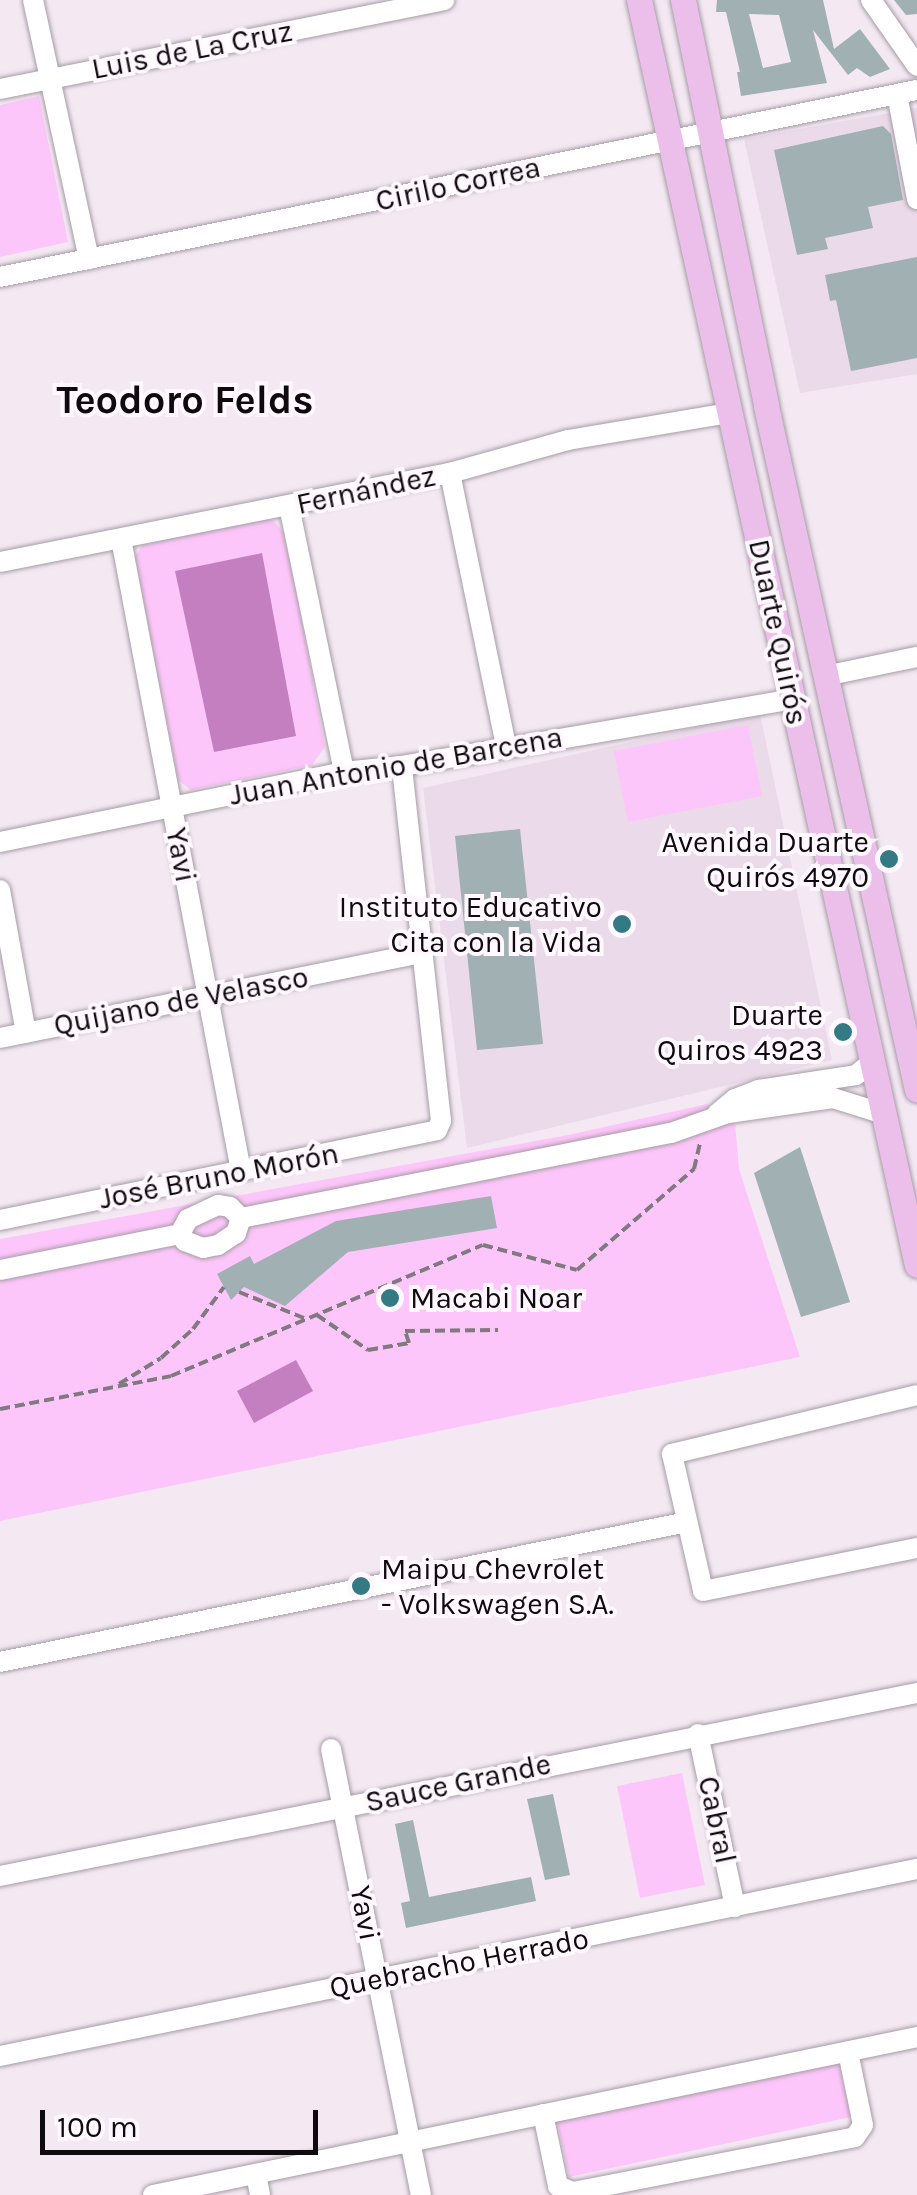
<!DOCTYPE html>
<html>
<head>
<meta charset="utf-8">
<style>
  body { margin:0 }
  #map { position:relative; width:917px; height:2195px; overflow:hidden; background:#f4e9f3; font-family:Karla,sans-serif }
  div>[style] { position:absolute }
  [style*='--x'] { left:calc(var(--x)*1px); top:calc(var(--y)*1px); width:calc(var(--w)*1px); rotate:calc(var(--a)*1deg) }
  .built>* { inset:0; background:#ebdaea }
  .green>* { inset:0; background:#fdc6fa }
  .water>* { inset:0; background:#c47fc1 }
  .building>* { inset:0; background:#a0b0b3 }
  .path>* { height:4px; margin-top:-2px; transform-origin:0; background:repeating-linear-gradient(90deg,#807980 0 10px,transparent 0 15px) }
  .roads { filter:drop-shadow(0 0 2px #a69ca6) drop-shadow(0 0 2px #a69ca6) }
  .minor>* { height:20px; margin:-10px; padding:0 10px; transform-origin:10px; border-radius:10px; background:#fff }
  .major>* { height:25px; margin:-12.5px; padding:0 12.5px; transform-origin:12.5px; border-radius:12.5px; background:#ecbeea }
  .dots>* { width:28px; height:28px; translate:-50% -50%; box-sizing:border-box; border:5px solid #fff8fe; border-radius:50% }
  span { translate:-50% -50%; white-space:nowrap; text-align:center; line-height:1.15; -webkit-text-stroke:8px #fff8fe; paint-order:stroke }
  .street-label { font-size:30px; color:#0e0a0e }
  .poi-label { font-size:30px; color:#0e0a0e }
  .right { translate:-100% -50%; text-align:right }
  .left { translate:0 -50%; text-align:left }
  .district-label { font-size:40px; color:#0e0a0e; font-weight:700 }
  .scale { position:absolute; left:40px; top:2110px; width:278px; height:45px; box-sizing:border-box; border:5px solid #0e0a0e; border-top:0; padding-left:12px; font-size:30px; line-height:35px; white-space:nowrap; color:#0e0a0e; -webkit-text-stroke:8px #fff8fe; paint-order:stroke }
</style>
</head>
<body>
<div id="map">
  <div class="built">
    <i style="clip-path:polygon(917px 108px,917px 374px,800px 393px,744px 139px)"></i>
    <i style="clip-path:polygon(760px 713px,832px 1060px,467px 1148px,423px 788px)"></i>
  </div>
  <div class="green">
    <i style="clip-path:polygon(39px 96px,68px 242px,0 257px,0 105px)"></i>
    <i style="clip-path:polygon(270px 517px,286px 535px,325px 747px,312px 765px,191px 790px,178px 780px,135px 556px,143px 545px)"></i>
    <i style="clip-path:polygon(748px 725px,762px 796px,628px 822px,614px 751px)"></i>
    <i style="clip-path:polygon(707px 1104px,735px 1123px,739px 1169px,800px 1357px,0 1521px,0 1239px,568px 1135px)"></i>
    <i style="clip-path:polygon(682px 1773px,705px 1885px,640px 1898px,617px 1786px)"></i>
    <i style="clip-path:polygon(838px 2061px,851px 2117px,569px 2177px,557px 2121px)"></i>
  </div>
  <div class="water">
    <i style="clip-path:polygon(262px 553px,296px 736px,214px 752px,175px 571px)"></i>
    <i style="clip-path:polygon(296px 1360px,313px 1391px,254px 1423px,237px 1391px)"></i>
  </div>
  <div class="building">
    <i style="clip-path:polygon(evenodd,717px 0,823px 0,834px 49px,860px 29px,890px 69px,870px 77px,857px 68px,848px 75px,813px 30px,827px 83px,741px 96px,737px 72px,740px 72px,726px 12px,716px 12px,717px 0,749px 14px,779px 15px,791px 62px,763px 68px,749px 14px)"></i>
    <i style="clip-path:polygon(894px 0,917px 0,917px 14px,906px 15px)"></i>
    <i style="clip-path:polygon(883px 126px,891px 134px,903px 200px,868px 207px,873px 228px,825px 238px,828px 249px,797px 255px,774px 150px)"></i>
    <i style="clip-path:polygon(917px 257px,917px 358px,851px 371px,836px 300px,830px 301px,825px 275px)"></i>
    <i style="clip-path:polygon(520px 829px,543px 1044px,477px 1050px,455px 836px)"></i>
    <i style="clip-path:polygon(800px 1147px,850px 1302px,801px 1317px,754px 1173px)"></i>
    <i style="clip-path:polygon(491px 1196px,497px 1228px,348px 1252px,285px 1306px,244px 1287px,231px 1300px,217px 1274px,250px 1256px,254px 1264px,336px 1221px)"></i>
    <i style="clip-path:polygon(553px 1794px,570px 1875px,545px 1880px,527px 1799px)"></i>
    <i style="clip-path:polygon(413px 1820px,429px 1897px,531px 1877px,536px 1901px,406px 1928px,401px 1903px,410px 1901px,395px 1824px)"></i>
  </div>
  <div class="path">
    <i style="--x:239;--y:1292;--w:70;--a:21.8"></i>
    <i style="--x:317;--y:1315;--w:62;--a:34.5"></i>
    <i style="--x:368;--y:1350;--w:42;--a:-9.7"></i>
    <i style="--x:409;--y:1343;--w:13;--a:-108"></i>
    <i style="--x:405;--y:1331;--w:93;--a:-0.6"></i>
    <i style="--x:119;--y:1384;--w:49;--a:-31.8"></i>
    <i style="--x:161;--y:1358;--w:43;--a:-42.2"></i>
    <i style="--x:193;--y:1329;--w:52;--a:-53.6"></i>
    <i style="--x:0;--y:1409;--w:174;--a:-10.9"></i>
    <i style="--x:171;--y:1376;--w:338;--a:-22.8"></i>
    <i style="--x:483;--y:1245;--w:97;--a:14.9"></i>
    <i style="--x:577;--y:1270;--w:155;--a:-40.8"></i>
    <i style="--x:694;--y:1169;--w:27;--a:-77"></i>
  </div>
  <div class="roads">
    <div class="minor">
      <i style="--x:33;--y:0;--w:265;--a:77.8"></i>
      <i style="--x:871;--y:0;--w:80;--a:55.1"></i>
      <i style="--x:0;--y:89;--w:453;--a:-11.3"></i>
      <i style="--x:897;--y:94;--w:107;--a:79.2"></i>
      <i style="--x:0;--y:277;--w:936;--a:-11.53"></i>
      <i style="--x:450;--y:473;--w:278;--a:78.4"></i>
      <i style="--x:289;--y:506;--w:272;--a:78.3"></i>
      <i style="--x:121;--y:539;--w:643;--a:79.25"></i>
      <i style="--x:0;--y:562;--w:459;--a:-11.2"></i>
      <i style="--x:450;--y:473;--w:123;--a:-15.6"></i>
      <i style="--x:568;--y:440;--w:164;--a:-9.5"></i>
      <i style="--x:825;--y:676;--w:94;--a:-11.7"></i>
      <i style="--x:0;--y:842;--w:351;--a:-11.5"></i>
      <i style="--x:344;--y:772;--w:58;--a:-5.9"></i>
      <i style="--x:402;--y:766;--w:397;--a:-9.7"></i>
      <i style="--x:0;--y:890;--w:145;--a:79.7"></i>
      <i style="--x:0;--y:1038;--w:430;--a:-11.4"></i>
      <i style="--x:717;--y:1114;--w:23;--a:-40"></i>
      <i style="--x:735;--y:1099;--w:26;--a:-21"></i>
      <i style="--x:759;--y:1090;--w:98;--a:-8.8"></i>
      <i style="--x:856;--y:1075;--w:21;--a:-39"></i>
      <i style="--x:218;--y:1205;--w:12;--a:9"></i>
      <i style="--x:230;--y:1207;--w:16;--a:45"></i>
      <i style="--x:241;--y:1218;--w:16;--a:108"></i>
      <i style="--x:236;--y:1233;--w:22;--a:146"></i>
      <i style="--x:218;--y:1245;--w:15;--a:169"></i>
      <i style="--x:203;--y:1248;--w:19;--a:-159"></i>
      <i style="--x:185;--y:1241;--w:9;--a:-126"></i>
      <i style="--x:180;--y:1234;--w:17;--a:-62"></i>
      <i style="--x:188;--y:1219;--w:33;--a:-25"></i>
      <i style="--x:241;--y:1218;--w:438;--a:-11.2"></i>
      <i style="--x:671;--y:1133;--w:60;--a:-19.3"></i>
      <i style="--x:728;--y:1113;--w:106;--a:-8.1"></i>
      <i style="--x:833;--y:1098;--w:53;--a:17.4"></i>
      <i style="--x:0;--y:1220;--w:446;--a:-11.6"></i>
      <i style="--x:437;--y:1130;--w:10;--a:-66"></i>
      <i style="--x:441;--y:1121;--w:357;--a:-96.3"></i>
      <i style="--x:0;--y:1270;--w:184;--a:-11.3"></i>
      <i style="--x:917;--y:1395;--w:252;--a:166.5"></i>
      <i style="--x:672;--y:1454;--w:140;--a:77.2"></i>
      <i style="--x:703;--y:1591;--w:218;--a:-11.4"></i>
      <i style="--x:0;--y:1662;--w:701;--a:-11.52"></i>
      <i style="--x:698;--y:1734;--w:177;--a:77.9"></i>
      <i style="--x:331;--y:1749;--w:455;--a:78.6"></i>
      <i style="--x:0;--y:1876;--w:935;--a:-11.29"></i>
      <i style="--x:0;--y:2056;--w:936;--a:-11.53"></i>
      <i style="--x:543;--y:2114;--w:74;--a:78.2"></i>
      <i style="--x:558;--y:2186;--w:16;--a:22"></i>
      <i style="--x:573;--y:2192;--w:287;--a:-11"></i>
      <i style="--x:855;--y:2137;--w:14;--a:-56"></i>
      <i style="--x:863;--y:2125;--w:75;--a:-101.6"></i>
      <i style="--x:256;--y:2174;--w:21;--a:79"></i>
      <i style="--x:153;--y:2195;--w:780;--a:-11.68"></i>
    </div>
    <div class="major">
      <i style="--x:639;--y:0;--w:1295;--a:77.61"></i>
      <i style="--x:683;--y:0;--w:414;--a:78.4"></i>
      <i style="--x:766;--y:406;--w:700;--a:77.55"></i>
    </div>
  </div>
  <div class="dots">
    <i style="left:889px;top:859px;background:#337a84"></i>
    <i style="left:622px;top:924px;background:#337a84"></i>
    <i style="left:843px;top:1032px;background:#337a84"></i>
    <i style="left:390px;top:1298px;background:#337a84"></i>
    <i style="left:361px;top:1586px;background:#337a84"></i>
  </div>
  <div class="street-label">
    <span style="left:192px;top:50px;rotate:-11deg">Luis de La Cruz</span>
    <span style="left:458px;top:184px;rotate:-12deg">Cirilo Correa</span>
    <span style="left:366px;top:490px;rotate:-12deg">Fernández</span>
    <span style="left:778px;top:632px;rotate:78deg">Duarte Quirós</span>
    <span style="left:396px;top:766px;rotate:-10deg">Juan Antonio de Barcena</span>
    <span style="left:181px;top:855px;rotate:79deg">Yavi</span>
    <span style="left:181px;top:1001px;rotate:-11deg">Quijano de Velasco</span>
    <span style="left:219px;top:1176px;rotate:-11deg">José Bruno Morón</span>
    <span style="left:458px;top:1783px;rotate:-12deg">Sauce Grande</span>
    <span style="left:717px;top:1820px;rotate:78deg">Cabral</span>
    <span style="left:365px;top:1913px;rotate:79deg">Yavi</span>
    <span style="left:459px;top:1963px;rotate:-11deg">Quebracho Herrado</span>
  </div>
  <div class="poi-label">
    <span class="right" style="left:869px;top:859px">Avenida Duarte<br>Quirós 4970</span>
    <span class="right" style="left:602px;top:924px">Instituto Educativo<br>Cita con la Vida</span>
    <span class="right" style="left:823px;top:1032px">Duarte<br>Quiros 4923</span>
    <span class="left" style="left:410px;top:1298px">Macabi Noar</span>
    <span class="left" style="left:381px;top:1586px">Maipu Chevrolet<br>- Volkswagen S.A.</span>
  </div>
  <div class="district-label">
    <span style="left:185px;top:400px">Teodoro Felds</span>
  </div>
  <div class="scale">100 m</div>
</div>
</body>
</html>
